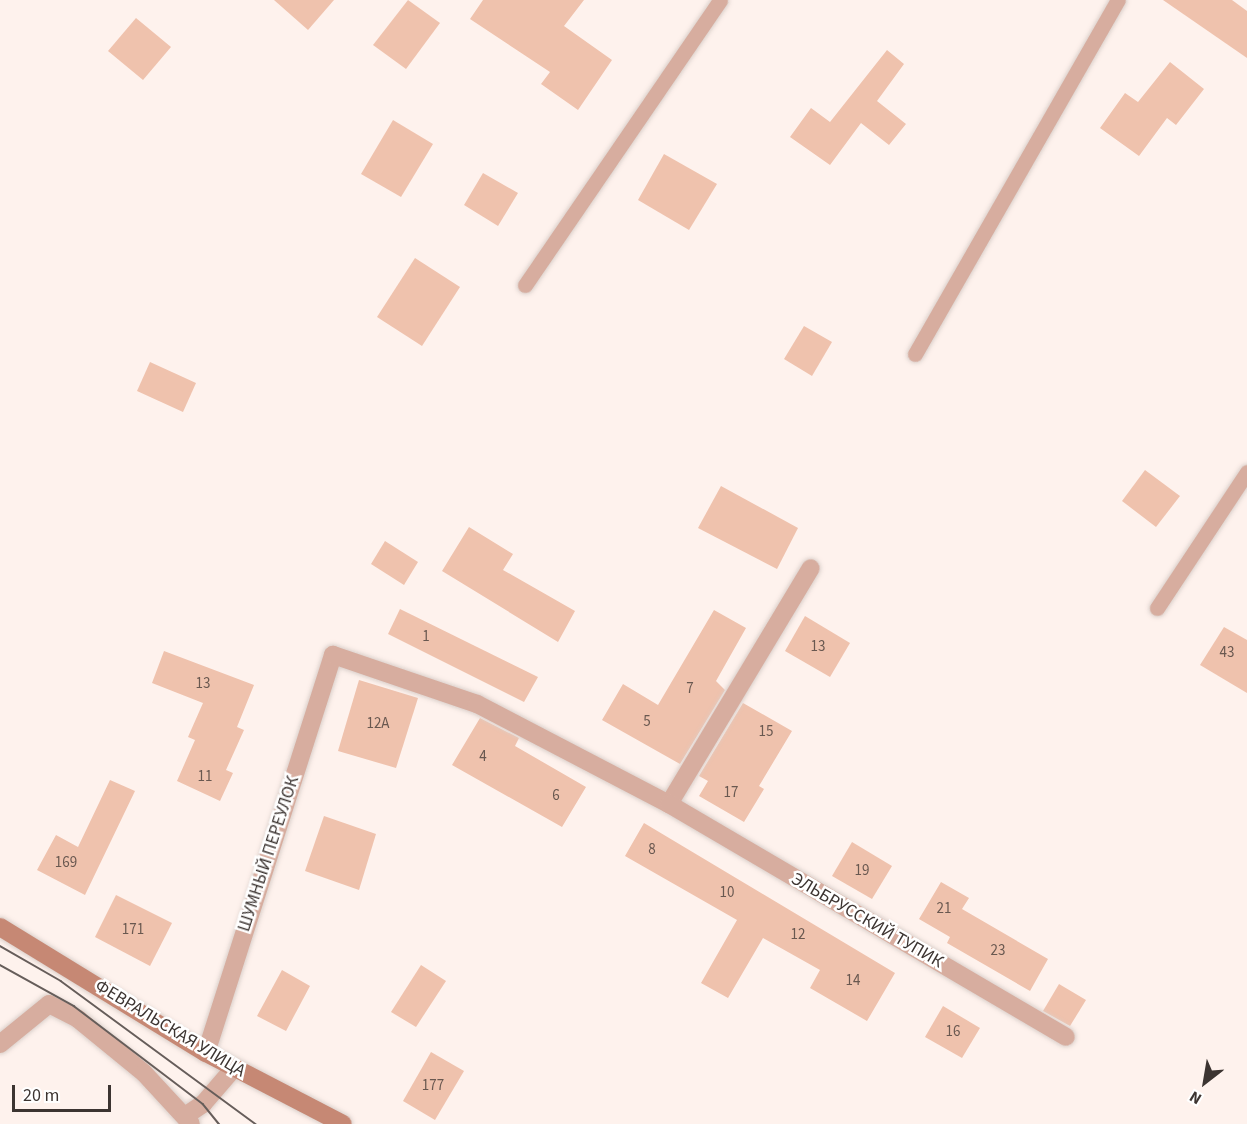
<!DOCTYPE html>
<html>
<head>
<meta charset="utf-8">
<style>
  body { margin:0 }
  #map { position:relative; width:1247px; height:1124px; overflow:hidden; background:#fef2ed; font-family:"Source Sans 3",sans-serif }
  div>[style] { position:absolute }
  [style*='--x'] { left:calc(var(--x)*1px); top:calc(var(--y)*1px); width:calc(var(--w)*1px); rotate:calc(var(--a)*1deg) }
  .building>* { inset:0; background:#efc2ad }
  .roads { filter:drop-shadow(0 0 2px #dbd0cb) drop-shadow(0 0 2px #dbd0cb) }
  .lane>* { height:15px; margin:-7.5px; padding:0 7.5px; transform-origin:7.5px; border-radius:7.5px; background:#d7ad9f }
  .street>* { height:18px; margin:-9px; padding:0 9px; transform-origin:9px; border-radius:9px; background:#d7ad9f }
  .secondary>* { height:18px; margin:-9px; padding:0 9px; transform-origin:9px; border-radius:9px; background:#c68874 }
  .tram>* { height:1.5px; margin:-0.75px; padding:0 0.75px; transform-origin:0.75px; border-radius:0.75px; background:#665d5a }
  span { translate:-50% -50%; white-space:nowrap; text-align:center; line-height:1.15; -webkit-text-stroke:5px #fff; paint-order:stroke }
  .number-label { font-size:15px; color:#695850 }
  .number-label span { -webkit-text-stroke-width:0 }
  .street-label { font-size:18px; color:#3c3431 }
  .north { position:absolute; left:1175px; top:1052px; width:60px; height:60px; -webkit-text-stroke:4px #fff; paint-order:stroke; rotate:211deg; font-size:16px; font-weight:700; line-height:24px; text-align:center; color:#3c3431 }
  .north::after { content:''; display:block; margin:auto; width:21px; height:27px; background:#3c3431; clip-path:polygon(50% 0,100% 100%,50% 72%,0 100%) }
  .scale { position:absolute; left:12px; top:1085px; width:99px; height:27px; box-sizing:border-box; border:3px solid #3c3431; border-top:0; padding-left:8px; font-size:18px; line-height:21px; white-space:nowrap; color:#3c3431; -webkit-text-stroke:4px #fff; paint-order:stroke }
</style>
</head>
<body>
<div id="map">
  <div class="building">
    <i style="clip-path:polygon(274px 0,334px 0,308px 30px)"></i>
    <i style="clip-path:polygon(408px 0,440px 23px,406px 69px,373px 45px)"></i>
    <i style="clip-path:polygon(483px 0,584px 0,564px 26px,612px 60px,578px 110px,541px 84px,550px 72px,470px 19px)"></i>
    <i style="clip-path:polygon(1163px 0,1232px 0,1247px 11px,1247px 58px)"></i>
    <i style="clip-path:polygon(136px 18px,171px 47px,143px 80px,108px 51px)"></i>
    <i style="clip-path:polygon(887px 50px,904px 64px,877px 101px,906px 124px,889px 145px,861px 123px,830px 165px,790px 137px,811px 108px,830px 122px)"></i>
    <i style="clip-path:polygon(1170px 62px,1204px 89px,1176px 125px,1167px 118px,1139px 156px,1100px 128px,1125px 93px,1138px 102px)"></i>
    <i style="clip-path:polygon(393px 120px,433px 144px,401px 197px,361px 174px)"></i>
    <i style="clip-path:polygon(664px 154px,717px 184px,689px 230px,638px 200px)"></i>
    <i style="clip-path:polygon(483px 173px,518px 193px,498px 226px,464px 205px)"></i>
    <i style="clip-path:polygon(415px 258px,460px 287px,422px 346px,377px 317px)"></i>
    <i style="clip-path:polygon(804px 326px,832px 342px,812px 376px,784px 359px)"></i>
    <i style="clip-path:polygon(150px 362px,196px 383px,183px 412px,137px 391px)"></i>
    <i style="clip-path:polygon(1145px 470px,1180px 496px,1156px 527px,1122px 501px)"></i>
    <i style="clip-path:polygon(721px 486px,798px 528px,777px 569px,698px 528px)"></i>
    <i style="clip-path:polygon(469px 527px,513px 554px,503px 570px,575px 611px,558px 642px,442px 571px)"></i>
    <i style="clip-path:polygon(385px 541px,418px 562px,404px 585px,371px 564px)"></i>
    <i style="clip-path:polygon(400px 609px,538px 677px,524px 702px,388px 634px)"></i>
    <i style="clip-path:polygon(714px 610px,746px 628px,716px 681px,725px 690px,680px 764px,602px 720px,623px 684px,658px 705px)"></i>
    <i style="clip-path:polygon(805px 616px,850px 643px,830px 677px,785px 651px)"></i>
    <i style="clip-path:polygon(1224px 627px,1247px 640px,1247px 693px,1200px 665px)"></i>
    <i style="clip-path:polygon(164px 651px,254px 685px,237px 727px,244px 730px,226px 770px,233px 773px,220px 801px,177px 781px,195px 740px,188px 737px,203px 703px,152px 683px)"></i>
    <i style="clip-path:polygon(359px 680px,418px 698px,396px 768px,338px 751px)"></i>
    <i style="clip-path:polygon(743px 703px,792px 731px,759px 786px,764px 789px,744px 822px,699px 796px,708px 781px,699px 776px)"></i>
    <i style="clip-path:polygon(480px 718px,519px 738px,515px 746px,586px 787px,562px 827px,452px 765px)"></i>
    <i style="clip-path:polygon(110px 780px,135px 791px,85px 895px,37px 870px,56px 835px,78px 847px)"></i>
    <i style="clip-path:polygon(324px 816px,376px 834px,359px 890px,305px 871px)"></i>
    <i style="clip-path:polygon(644px 823px,895px 973px,867px 1021px,810px 988px,820px 970px,763px 938px,728px 998px,701px 983px,737px 920px,625px 856px)"></i>
    <i style="clip-path:polygon(852px 842px,892px 866px,872px 899px,832px 876px)"></i>
    <i style="clip-path:polygon(941px 882px,969px 898px,962px 909px,1048px 959px,1030px 991px,947px 943px,950px 937px,919px 919px)"></i>
    <i style="clip-path:polygon(116px 895px,172px 923px,150px 966px,95px 937px)"></i>
    <i style="clip-path:polygon(421px 965px,446px 981px,416px 1027px,391px 1012px)"></i>
    <i style="clip-path:polygon(282px 970px,310px 986px,286px 1031px,257px 1016px)"></i>
    <i style="clip-path:polygon(1059px 984px,1086px 1000px,1070px 1026px,1043px 1011px)"></i>
    <i style="clip-path:polygon(943px 1006px,980px 1028px,962px 1058px,925px 1037px)"></i>
    <i style="clip-path:polygon(431px 1052px,464px 1071px,435px 1120px,403px 1101px)"></i>
  </div>
  <div class="roads">
    <div class="lane">
      <i style="--x:525;--y:285;--w:345;--a:-55.6"></i>
      <i style="--x:915;--y:354;--w:408;--a:-60.2"></i>
      <i style="--x:1157;--y:608;--w:163;--a:-56.5"></i>
    </div>
    <div class="street">
      <i style="--x:669;--y:804;--w:275;--a:-59"></i>
      <i style="--x:0;--y:1044;--w:63;--a:-39.2"></i>
      <i style="--x:49;--y:1004;--w:33;--a:27"></i>
      <i style="--x:78;--y:1019;--w:85;--a:39.3"></i>
      <i style="--x:144;--y:1073;--w:69;--a:47.3"></i>
      <i style="--x:206;--y:1053;--w:418;--a:-72.3"></i>
      <i style="--x:333;--y:655;--w:152;--a:18.8"></i>
      <i style="--x:477;--y:704;--w:216;--a:27.5"></i>
      <i style="--x:669;--y:804;--w:460;--a:30.4"></i>
      <i style="--x:185;--y:1116;--w:22;--a:-34"></i>
      <i style="--x:203;--y:1104;--w:48;--a:-49.3"></i>
    </div>
    <div class="secondary">
      <i style="--x:0;--y:927;--w:241;--a:31.5"></i>
      <i style="--x:206;--y:1053;--w:154;--a:27.4"></i>
    </div>
  </div>
  <div class="tram">
    <i style="--x:0;--y:946;--w:70;--a:29.8"></i>
    <i style="--x:61;--y:981;--w:242;--a:36.3"></i>
    <i style="--x:0;--y:965;--w:85;--a:29"></i>
    <i style="--x:74;--y:1006;--w:162;--a:37.2"></i>
    <i style="--x:203;--y:1104;--w:26;--a:51"></i>
  </div>
  <div class="number-label">
    <span style="left:426px;top:637px">1</span>
    <span style="left:818px;top:647px">13</span>
    <span style="left:1227px;top:653px">43</span>
    <span style="left:203px;top:684px">13</span>
    <span style="left:690px;top:689px">7</span>
    <span style="left:647px;top:722px">5</span>
    <span style="left:378px;top:724px">12А</span>
    <span style="left:766px;top:732px">15</span>
    <span style="left:483px;top:757px">4</span>
    <span style="left:205px;top:777px">11</span>
    <span style="left:731px;top:793px">17</span>
    <span style="left:556px;top:796px">6</span>
    <span style="left:652px;top:850px">8</span>
    <span style="left:66px;top:863px">169</span>
    <span style="left:862px;top:871px">19</span>
    <span style="left:727px;top:893px">10</span>
    <span style="left:944px;top:909px">21</span>
    <span style="left:133px;top:930px">171</span>
    <span style="left:798px;top:935px">12</span>
    <span style="left:998px;top:951px">23</span>
    <span style="left:853px;top:981px">14</span>
    <span style="left:953px;top:1032px">16</span>
    <span style="left:433px;top:1086px">177</span>
  </div>
  <div class="street-label">
    <span style="left:269px;top:854px;rotate:-72deg">ШУМНЫЙ ПЕРЕУЛОК</span>
    <span style="left:867px;top:921px;rotate:30deg">ЭЛЬБРУССКИЙ ТУПИК</span>
    <span style="left:170px;top:1029px;rotate:31deg">ФЕВРАЛЬСКАЯ УЛИЦА</span>
  </div>
  <div class="north">N</div>
  <div class="scale">20 m</div>
</div>
</body>
</html>
